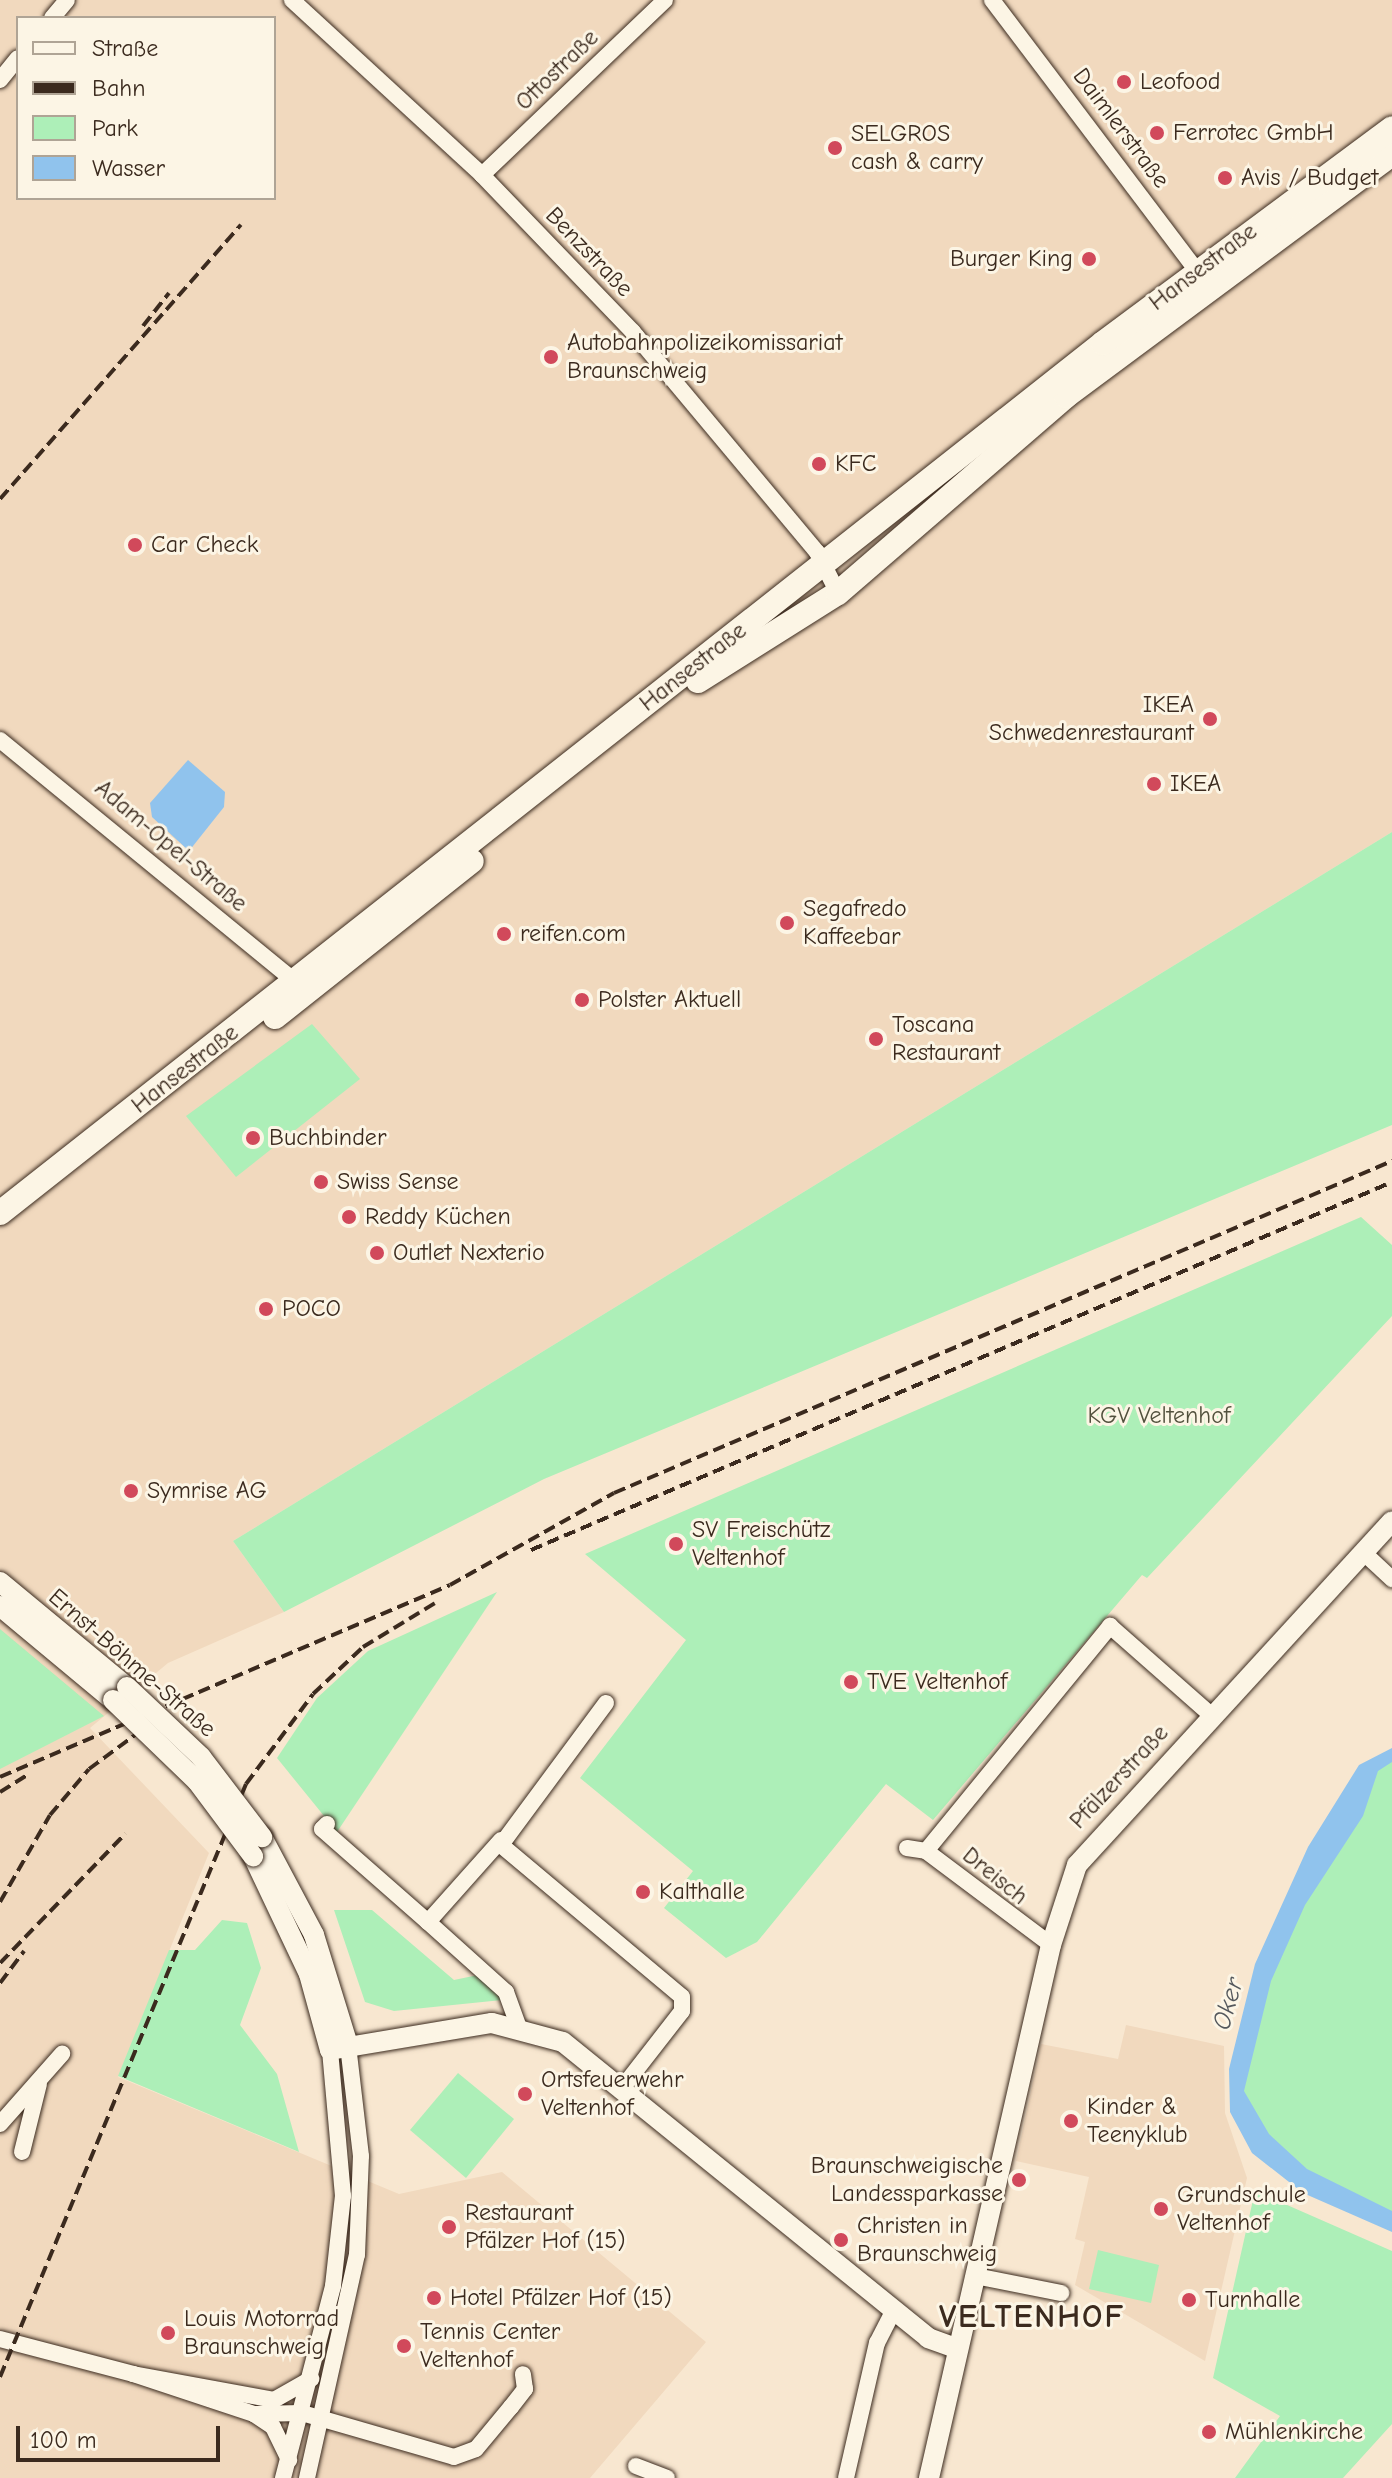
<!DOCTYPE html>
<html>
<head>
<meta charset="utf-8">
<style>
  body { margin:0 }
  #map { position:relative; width:1392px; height:2478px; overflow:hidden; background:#f8e7d0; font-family:"Comic Neue",sans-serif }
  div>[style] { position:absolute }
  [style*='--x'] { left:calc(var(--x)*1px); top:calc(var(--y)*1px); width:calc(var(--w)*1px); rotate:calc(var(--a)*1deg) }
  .built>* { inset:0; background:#f1d9be }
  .green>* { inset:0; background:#adefb8 }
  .water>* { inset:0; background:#90c3ed }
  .roads { filter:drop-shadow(0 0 2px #3b2a1e) drop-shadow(0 0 2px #3b2a1e) }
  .minor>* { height:16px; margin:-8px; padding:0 8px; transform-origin:8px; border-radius:8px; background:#fcf5e5 }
  .tertiary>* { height:20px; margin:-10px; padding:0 10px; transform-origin:10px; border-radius:10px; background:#fcf5e5 }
  .secondary>* { height:24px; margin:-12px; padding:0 12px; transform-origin:12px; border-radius:12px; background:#fcf5e5 }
  .rail>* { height:4px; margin-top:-2px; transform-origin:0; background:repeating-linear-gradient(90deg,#3b2a1e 0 12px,transparent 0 18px) }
  .bridges { filter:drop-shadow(0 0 2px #3b2a1e) drop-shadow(0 0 2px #3b2a1e) }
  .tertiary-bridge>* { height:20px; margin:-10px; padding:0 10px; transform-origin:10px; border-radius:10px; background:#fcf5e5 }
  .dots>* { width:22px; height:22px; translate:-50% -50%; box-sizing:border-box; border:4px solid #fcf5e5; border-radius:50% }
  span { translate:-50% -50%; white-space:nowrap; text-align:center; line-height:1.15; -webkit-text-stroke:6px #fcf5e5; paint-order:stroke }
  .street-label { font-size:24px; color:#3b2a1e }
  .poi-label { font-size:24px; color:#3b2a1e }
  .left { translate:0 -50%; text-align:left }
  .right { translate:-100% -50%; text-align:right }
  .park-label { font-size:24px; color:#52513d }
  .water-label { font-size:26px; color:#54585c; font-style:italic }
  .district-label { font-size:32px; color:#3b2a1e; font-weight:700; letter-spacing:2px }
  .legend { position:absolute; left:16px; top:16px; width:260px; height:184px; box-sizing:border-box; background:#fcf5e5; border:2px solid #afa495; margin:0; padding:10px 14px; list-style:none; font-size:24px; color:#3b2a1e }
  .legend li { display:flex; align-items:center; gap:16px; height:40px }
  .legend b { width:40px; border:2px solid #afa495 }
  .scale { position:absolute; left:16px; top:2426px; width:204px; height:36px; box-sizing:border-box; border:4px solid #3b2a1e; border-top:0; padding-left:10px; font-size:24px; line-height:28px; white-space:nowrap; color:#3b2a1e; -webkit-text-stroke:6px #fcf5e5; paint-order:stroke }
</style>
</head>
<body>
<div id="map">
  <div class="built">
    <i style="clip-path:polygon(evenodd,0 0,1392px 0,1392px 832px,233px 1541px,284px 1612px,168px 1663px,90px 1728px,209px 1853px,118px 2077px,399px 2194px,502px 2172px,706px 2342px,590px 2478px,0 2478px,0 0,18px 18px,274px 18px,274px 198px,18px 198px,18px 18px)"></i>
    <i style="clip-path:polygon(1126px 2025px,1224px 2046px,1225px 2113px,1247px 2178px,1205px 2361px,1075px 2285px,1085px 2242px,1075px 2239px,1089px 2177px,1016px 2161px,1041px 2044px,1118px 2059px)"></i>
  </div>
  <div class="green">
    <i style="clip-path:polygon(1392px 832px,1392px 1125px,544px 1479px,284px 1612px,233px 1541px)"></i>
    <i style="clip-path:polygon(312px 1024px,360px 1079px,236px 1177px,186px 1116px)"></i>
    <i style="clip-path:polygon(1361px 1217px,1392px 1245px,1392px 1316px,1147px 1578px,1142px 1575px,933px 1820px,886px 1784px,757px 1942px,726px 1958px,664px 1908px,693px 1871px,580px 1778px,686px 1640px,585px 1554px)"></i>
    <i style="clip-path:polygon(497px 1592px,337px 1832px,277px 1758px,317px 1698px,368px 1651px)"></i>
    <i style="clip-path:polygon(0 1629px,104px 1716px,0 1769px)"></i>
    <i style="clip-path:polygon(1392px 1758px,1392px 2231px,1307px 2192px,1240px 2100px,1242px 2043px,1275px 1943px,1371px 1769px)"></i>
    <i style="clip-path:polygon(334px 1910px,372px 1910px,454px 1980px,478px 1975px,502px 2000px,394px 2011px,365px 2002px)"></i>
    <i style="clip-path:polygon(222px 1920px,247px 1923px,261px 1968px,240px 2025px,277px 2074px,299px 2152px,118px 2076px,169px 1950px,195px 1950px)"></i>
    <i style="clip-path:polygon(458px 2073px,514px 2119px,466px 2178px,410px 2130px)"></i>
    <i style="clip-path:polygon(1255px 2191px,1392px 2251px,1392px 2424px,1343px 2478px,1235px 2478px,1280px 2416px,1213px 2378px)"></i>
    <i style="clip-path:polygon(1098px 2250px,1159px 2265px,1151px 2303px,1089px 2289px)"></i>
  </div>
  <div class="water">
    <i style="clip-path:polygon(188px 760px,225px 792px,224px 807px,189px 851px,152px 817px,150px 803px)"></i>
    <i style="clip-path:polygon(1392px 1748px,1392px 1762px,1378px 1771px,1363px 1816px,1305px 1905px,1271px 1981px,1244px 2091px,1269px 2134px,1307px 2169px,1392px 2211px,1392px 2232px,1303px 2193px,1252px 2153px,1230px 2112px,1229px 2069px,1255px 1964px,1308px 1847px,1359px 1765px)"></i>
  </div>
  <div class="roads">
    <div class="minor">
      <i style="--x:292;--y:0;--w:258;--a:42.6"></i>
      <i style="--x:482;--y:175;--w:218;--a:46.1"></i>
      <i style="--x:633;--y:332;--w:287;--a:50.1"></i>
      <i style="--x:817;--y:552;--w:46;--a:62.9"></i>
      <i style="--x:992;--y:0;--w:350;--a:52.9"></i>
      <i style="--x:52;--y:18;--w:23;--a:-50"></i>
      <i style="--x:0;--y:80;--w:28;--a:-51"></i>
      <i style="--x:482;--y:175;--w:253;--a:-43.7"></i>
      <i style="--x:0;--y:740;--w:389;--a:39.3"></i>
      <i style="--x:1363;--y:1552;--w:40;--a:43"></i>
      <i style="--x:606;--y:1703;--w:177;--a:126.5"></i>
      <i style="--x:501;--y:1845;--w:236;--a:40"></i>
      <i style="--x:682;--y:1997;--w:14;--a:90"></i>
      <i style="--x:682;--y:2011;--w:98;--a:127.9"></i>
      <i style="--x:327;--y:1824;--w:7;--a:135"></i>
      <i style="--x:322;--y:1829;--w:141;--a:41.3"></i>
      <i style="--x:501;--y:1840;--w:110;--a:131.7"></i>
      <i style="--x:428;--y:1922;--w:105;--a:41.9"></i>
      <i style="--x:506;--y:1992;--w:38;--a:70"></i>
      <i style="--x:907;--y:1848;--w:19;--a:9"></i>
      <i style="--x:926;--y:1851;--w:156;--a:36.9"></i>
      <i style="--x:926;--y:1851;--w:291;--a:-50.7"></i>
      <i style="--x:1110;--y:1626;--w:135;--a:41.4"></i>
      <i style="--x:0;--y:2124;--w:94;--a:-48.5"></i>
      <i style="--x:22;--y:2152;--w:70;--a:-76"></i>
      <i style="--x:975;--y:2276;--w:88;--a:11.2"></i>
      <i style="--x:0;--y:2339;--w:138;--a:14.7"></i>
      <i style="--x:133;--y:2374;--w:143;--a:10.4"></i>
      <i style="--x:274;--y:2400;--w:43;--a:-29.6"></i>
      <i style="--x:133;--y:2374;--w:127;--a:18.3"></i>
      <i style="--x:254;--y:2414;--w:48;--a:-1.2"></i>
      <i style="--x:302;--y:2413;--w:158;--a:16.1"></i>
      <i style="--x:454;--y:2457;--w:23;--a:-20"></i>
      <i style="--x:476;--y:2449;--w:55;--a:-50.2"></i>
      <i style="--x:511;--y:2407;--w:23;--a:-52"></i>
      <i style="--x:525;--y:2389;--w:15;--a:-98"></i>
      <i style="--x:254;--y:2414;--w:23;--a:34"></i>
      <i style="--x:273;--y:2427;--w:37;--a:64"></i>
      <i style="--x:636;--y:2466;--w:33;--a:21"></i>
      <i style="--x:283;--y:2478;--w:198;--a:-75.4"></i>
      <i style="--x:333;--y:2286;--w:91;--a:-83.7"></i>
      <i style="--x:343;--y:2196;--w:147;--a:-95.1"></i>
      <i style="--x:307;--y:2478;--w:229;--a:-77.4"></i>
      <i style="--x:357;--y:2255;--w:99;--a:-87.7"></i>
      <i style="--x:361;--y:2156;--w:112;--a:-96.7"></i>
      <i style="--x:846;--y:2478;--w:139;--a:-77.1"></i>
      <i style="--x:877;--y:2343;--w:37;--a:-63"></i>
    </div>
    <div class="tertiary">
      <i style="--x:0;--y:1582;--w:165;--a:39.6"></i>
      <i style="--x:0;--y:1606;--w:147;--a:39.8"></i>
      <i style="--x:262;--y:1837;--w:111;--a:62"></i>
      <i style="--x:314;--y:1935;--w:115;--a:72.8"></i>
      <i style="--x:253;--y:1856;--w:131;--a:64.6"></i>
      <i style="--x:309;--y:1974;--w:79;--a:74.6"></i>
      <i style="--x:330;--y:2050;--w:164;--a:-9.5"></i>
      <i style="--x:492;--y:2023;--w:73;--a:15"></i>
      <i style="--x:563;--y:2042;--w:470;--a:39"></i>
      <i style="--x:928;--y:2338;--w:32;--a:20"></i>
      <i style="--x:929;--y:2478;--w:547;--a:-77.11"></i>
      <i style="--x:1051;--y:1945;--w:84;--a:-72"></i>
      <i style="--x:1077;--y:1865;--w:466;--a:-47.5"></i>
    </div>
    <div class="secondary">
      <i style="--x:698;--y:681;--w:165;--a:-32.2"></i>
      <i style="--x:838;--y:593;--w:301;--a:-40.8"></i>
      <i style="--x:1066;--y:396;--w:406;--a:-36.6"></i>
      <i style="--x:275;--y:1017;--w:251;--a:-38.4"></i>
      <i style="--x:0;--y:1213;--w:1405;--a:-38.26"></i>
      <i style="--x:1103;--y:343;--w:360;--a:-36.6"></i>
    </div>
  </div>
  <div class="rail">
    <i style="--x:143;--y:326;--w:42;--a:-51.8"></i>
    <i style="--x:0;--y:499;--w:365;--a:-48.7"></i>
    <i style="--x:531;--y:1550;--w:936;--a:-23.14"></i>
    <i style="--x:0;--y:1777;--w:489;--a:-23.1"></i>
    <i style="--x:450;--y:1585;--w:188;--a:-29.3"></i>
    <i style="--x:614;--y:1493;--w:846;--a:-23.11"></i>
    <i style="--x:0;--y:1792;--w:34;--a:-32"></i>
    <i style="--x:0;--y:1902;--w:100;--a:-60.1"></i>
    <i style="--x:50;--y:1815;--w:60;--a:-49.7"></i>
    <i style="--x:89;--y:1769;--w:94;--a:-36.4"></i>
    <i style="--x:0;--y:1963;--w:180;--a:-45.9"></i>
    <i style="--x:0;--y:1983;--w:40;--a:-53"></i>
    <i style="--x:0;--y:2377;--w:642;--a:-67.47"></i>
    <i style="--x:246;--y:1784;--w:112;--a:-53.3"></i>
    <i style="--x:313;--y:1694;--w:69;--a:-43.2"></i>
    <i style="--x:363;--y:1647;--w:90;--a:-31.4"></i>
  </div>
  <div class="bridges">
    <div class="tertiary-bridge">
      <i style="--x:127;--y:1687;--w:102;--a:43.4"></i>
      <i style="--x:201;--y:1757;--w:101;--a:52.7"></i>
      <i style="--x:113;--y:1700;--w:117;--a:44"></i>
      <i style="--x:197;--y:1781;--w:94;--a:53.3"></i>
    </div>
  </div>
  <div class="dots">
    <i style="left:1124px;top:82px;background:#d1495b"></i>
    <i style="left:1157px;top:133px;background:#d1495b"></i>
    <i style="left:835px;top:148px;background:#d1495b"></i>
    <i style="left:1225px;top:178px;background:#d1495b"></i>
    <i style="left:1089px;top:259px;background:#d1495b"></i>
    <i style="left:551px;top:357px;background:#d1495b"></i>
    <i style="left:819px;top:464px;background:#d1495b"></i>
    <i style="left:135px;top:545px;background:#d1495b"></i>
    <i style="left:1210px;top:719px;background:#d1495b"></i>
    <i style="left:1154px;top:784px;background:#d1495b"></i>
    <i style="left:787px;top:923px;background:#d1495b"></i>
    <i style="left:504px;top:934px;background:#d1495b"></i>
    <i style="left:582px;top:1000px;background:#d1495b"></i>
    <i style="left:876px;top:1039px;background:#d1495b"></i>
    <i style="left:253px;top:1138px;background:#d1495b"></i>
    <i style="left:321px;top:1182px;background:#d1495b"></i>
    <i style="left:349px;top:1217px;background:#d1495b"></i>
    <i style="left:377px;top:1253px;background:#d1495b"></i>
    <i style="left:266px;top:1309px;background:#d1495b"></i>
    <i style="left:131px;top:1491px;background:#d1495b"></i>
    <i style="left:676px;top:1544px;background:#d1495b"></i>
    <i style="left:851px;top:1682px;background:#d1495b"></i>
    <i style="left:643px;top:1892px;background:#d1495b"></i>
    <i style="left:525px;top:2094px;background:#d1495b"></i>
    <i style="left:1071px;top:2121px;background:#d1495b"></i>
    <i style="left:1019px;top:2180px;background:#d1495b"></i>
    <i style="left:1161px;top:2209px;background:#d1495b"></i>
    <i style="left:449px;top:2227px;background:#d1495b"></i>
    <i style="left:841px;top:2240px;background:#d1495b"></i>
    <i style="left:434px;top:2298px;background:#d1495b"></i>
    <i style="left:1189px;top:2300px;background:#d1495b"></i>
    <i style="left:168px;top:2333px;background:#d1495b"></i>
    <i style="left:404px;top:2346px;background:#d1495b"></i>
    <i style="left:1209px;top:2432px;background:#d1495b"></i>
  </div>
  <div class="street-label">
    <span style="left:557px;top:70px;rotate:-44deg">Ottostraße</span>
    <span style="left:1121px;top:128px;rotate:53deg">Daimlerstraße</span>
    <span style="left:589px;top:252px;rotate:46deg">Benzstraße</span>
    <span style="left:1203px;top:267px;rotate:-37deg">Hansestraße</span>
    <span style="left:693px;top:667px;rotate:-38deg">Hansestraße</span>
    <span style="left:171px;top:846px;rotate:40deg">Adam-Opel-Straße</span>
    <span style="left:185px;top:1069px;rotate:-38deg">Hansestraße</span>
    <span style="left:132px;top:1663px;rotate:41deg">Ernst-Böhme-Straße</span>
    <span style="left:1119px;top:1777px;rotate:-47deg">Pfälzerstraße</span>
    <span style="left:995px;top:1876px;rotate:39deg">Dreisch</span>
  </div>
  <div class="poi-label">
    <span class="left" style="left:1140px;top:82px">Leofood</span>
    <span class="left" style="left:1173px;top:133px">Ferrotec GmbH</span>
    <span class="left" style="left:851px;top:148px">SELGROS<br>cash &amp; carry</span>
    <span class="left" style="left:1241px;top:178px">Avis / Budget</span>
    <span class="right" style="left:1073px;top:259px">Burger King</span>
    <span class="left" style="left:567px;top:357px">Autobahnpolizeikomissariat<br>Braunschweig</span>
    <span class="left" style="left:835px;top:464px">KFC</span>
    <span class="left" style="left:151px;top:545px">Car Check</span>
    <span class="right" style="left:1194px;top:719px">IKEA<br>Schwedenrestaurant</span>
    <span class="left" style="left:1170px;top:784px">IKEA</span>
    <span class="left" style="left:803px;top:923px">Segafredo<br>Kaffeebar</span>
    <span class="left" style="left:520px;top:934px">reifen.com</span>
    <span class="left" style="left:598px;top:1000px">Polster Aktuell</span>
    <span class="left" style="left:892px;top:1039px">Toscana<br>Restaurant</span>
    <span class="left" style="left:269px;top:1138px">Buchbinder</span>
    <span class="left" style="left:337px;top:1182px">Swiss Sense</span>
    <span class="left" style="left:365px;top:1217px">Reddy Küchen</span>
    <span class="left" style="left:393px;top:1253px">Outlet Nexterio</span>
    <span class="left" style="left:282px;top:1309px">POCO</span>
    <span class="left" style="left:147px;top:1491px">Symrise AG</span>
    <span class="left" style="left:692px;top:1544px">SV Freischütz<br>Veltenhof</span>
    <span class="left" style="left:867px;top:1682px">TVE Veltenhof</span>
    <span class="left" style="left:659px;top:1892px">Kalthalle</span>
    <span class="left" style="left:541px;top:2094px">Ortsfeuerwehr<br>Veltenhof</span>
    <span class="left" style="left:1087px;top:2121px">Kinder &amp;<br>Teenyklub</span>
    <span class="right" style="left:1003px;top:2180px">Braunschweigische<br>Landessparkasse</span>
    <span class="left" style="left:1177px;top:2209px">Grundschule<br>Veltenhof</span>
    <span class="left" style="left:465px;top:2227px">Restaurant<br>Pfälzer Hof (15)</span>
    <span class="left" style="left:857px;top:2240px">Christen in<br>Braunschweig</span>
    <span class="left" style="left:450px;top:2298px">Hotel Pfälzer Hof (15)</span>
    <span class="left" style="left:1205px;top:2300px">Turnhalle</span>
    <span class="left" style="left:184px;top:2333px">Louis Motorrad<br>Braunschweig</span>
    <span class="left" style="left:420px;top:2346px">Tennis Center<br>Veltenhof</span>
    <span class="left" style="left:1225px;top:2432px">Mühlenkirche</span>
  </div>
  <div class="park-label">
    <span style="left:1159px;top:1416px">KGV Veltenhof</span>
  </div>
  <div class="water-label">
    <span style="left:1229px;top:2004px;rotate:-74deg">Oker</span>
  </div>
  <div class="district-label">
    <span style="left:1032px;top:2317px">VELTENHOF</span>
  </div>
  <ul class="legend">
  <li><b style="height:10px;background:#fcf5e5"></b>Straße</li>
  <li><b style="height:10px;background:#3b2a1e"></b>Bahn</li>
  <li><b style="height:22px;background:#adefb8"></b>Park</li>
  <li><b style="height:22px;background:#90c3ed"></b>Wasser</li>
  </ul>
  <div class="scale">100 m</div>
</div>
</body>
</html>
